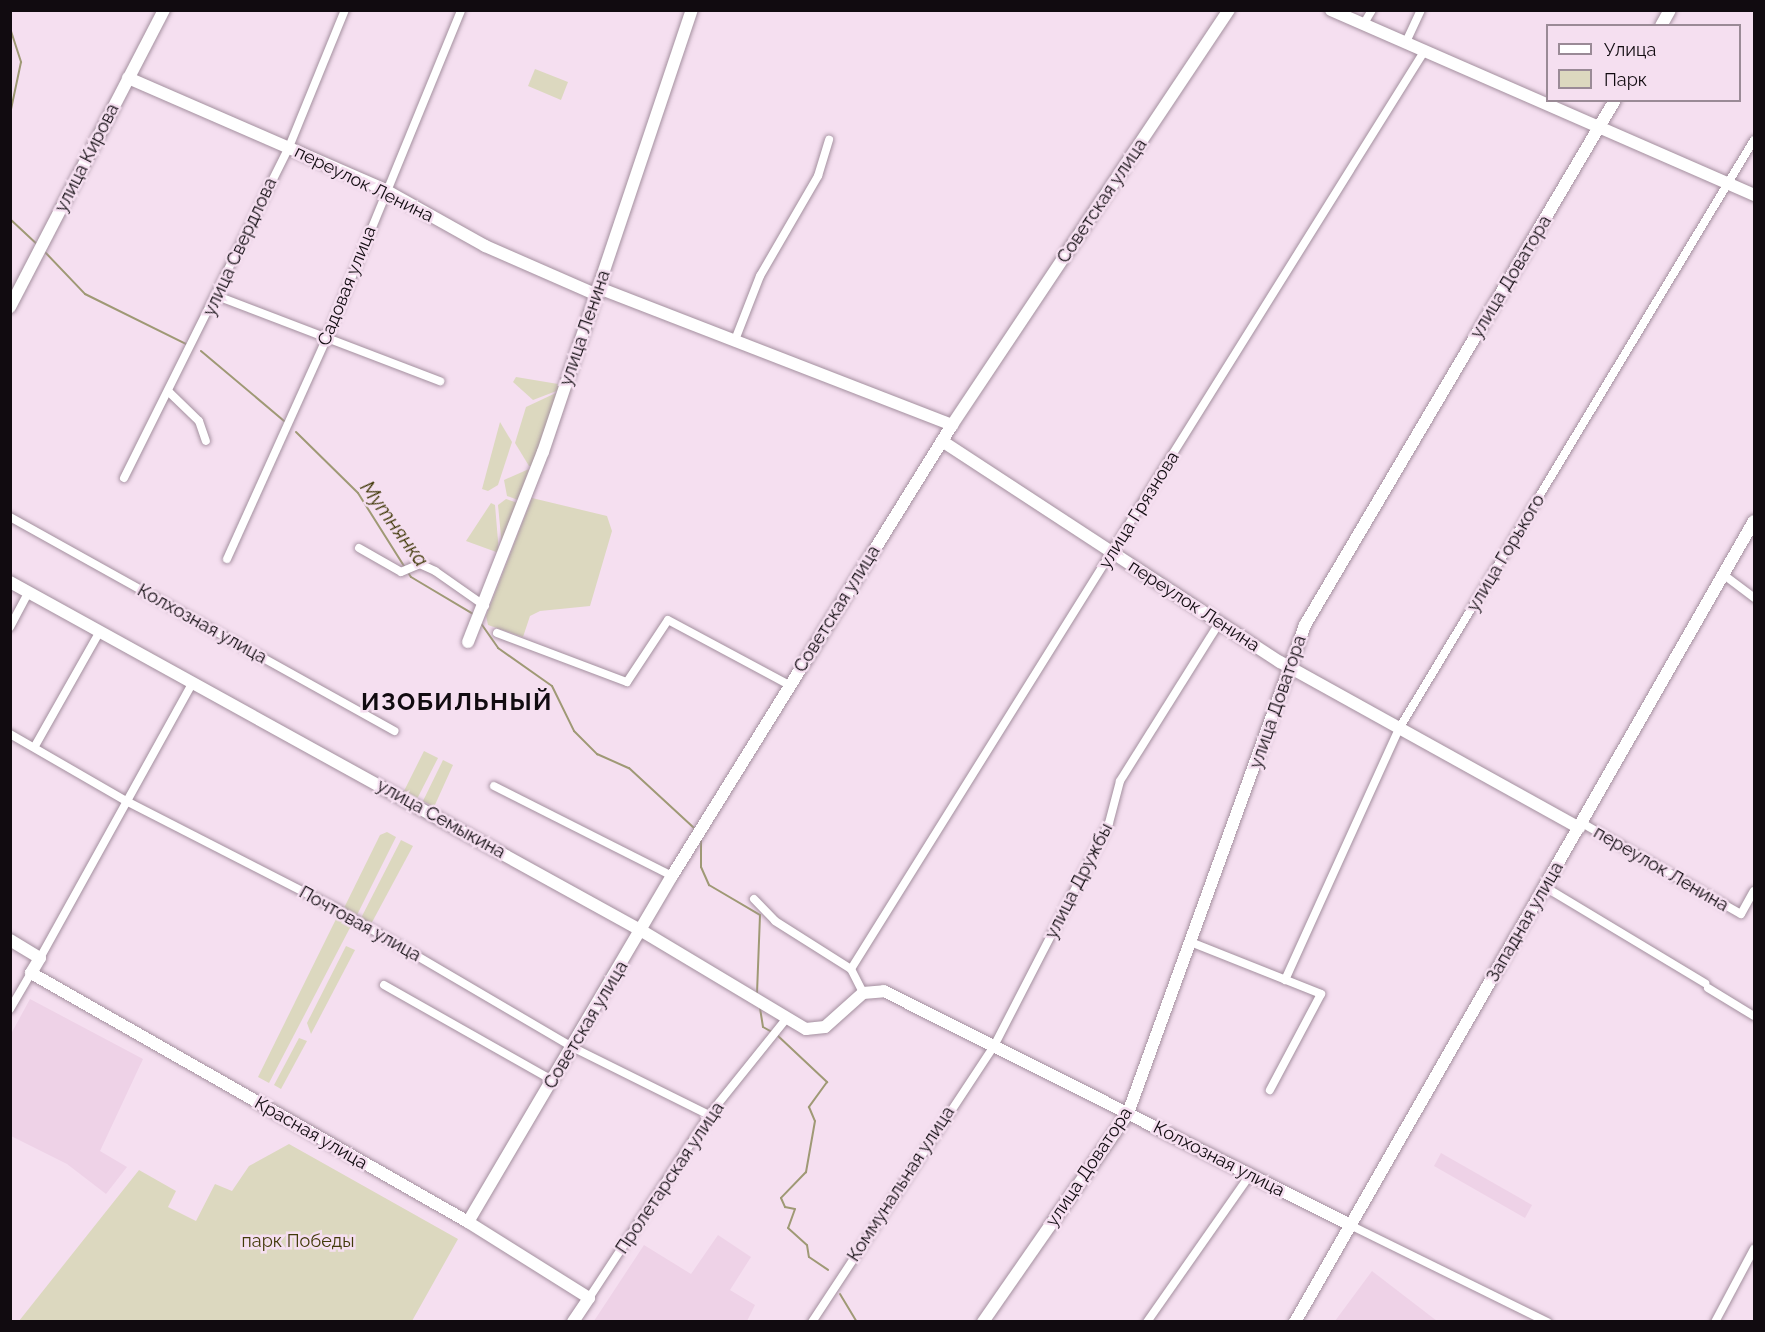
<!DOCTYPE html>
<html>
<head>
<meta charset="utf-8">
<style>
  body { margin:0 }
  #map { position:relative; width:1765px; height:1332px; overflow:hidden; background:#f5dff0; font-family:Raleway,sans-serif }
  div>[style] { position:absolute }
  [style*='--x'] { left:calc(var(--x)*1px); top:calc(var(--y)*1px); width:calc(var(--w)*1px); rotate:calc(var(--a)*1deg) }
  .built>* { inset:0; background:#eed2e7 }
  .green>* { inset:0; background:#dcd8bf }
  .stream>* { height:2px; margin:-1px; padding:0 1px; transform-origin:1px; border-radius:1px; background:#9f9975 }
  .roads { filter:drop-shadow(0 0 2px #a4909f) drop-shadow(0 0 2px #a4909f) }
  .street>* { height:8px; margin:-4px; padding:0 4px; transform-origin:4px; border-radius:4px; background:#fff }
  .secondary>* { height:12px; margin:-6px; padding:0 6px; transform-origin:6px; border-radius:6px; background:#fff }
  span { translate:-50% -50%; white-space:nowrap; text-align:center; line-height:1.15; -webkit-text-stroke:5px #f5dff0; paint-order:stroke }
  .street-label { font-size:18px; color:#110b10 }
  .park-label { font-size:18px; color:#423a0a }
  .water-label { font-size:20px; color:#3d3504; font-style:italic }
  .district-label { font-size:24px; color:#110b10; font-weight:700; letter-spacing:1.5px }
  .frame { position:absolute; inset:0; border:12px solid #110b10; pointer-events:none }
  .legend { position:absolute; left:1546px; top:24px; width:195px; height:78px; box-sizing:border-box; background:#f5dff0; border:2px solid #9a8a96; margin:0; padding:8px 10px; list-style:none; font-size:18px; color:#110b10 }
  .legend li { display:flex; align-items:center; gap:12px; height:30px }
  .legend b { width:30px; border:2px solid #9a8a96 }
</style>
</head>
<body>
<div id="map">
  <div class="built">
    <i style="clip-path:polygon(30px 999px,143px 1059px,100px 1151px,127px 1167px,106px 1194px,67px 1164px,11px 1136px,11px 1034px)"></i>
    <i style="clip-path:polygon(1441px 1153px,1532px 1205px,1525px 1218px,1434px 1166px)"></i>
    <i style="clip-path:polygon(718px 1235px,751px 1257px,730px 1290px,755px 1305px,747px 1321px,594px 1321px,644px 1245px,691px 1274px)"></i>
    <i style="clip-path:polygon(1372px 1271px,1437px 1321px,1335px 1321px)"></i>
  </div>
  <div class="green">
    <i style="clip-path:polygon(535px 69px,568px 82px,561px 100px,528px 86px)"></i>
    <i style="clip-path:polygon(516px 377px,558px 384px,559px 390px,533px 400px,513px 382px)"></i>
    <i style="clip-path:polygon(558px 392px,532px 466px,529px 466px,515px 443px,526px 407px)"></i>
    <i style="clip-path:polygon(500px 422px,512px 442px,498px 485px,488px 491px,482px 489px)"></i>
    <i style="clip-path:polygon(529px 469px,518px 500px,507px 496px,504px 480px)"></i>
    <i style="clip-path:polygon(532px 498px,607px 516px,612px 531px,590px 606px,540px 611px,530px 616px,523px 637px,488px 625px,486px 616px)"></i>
    <i style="clip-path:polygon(506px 499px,518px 503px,502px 547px,498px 505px)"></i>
    <i style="clip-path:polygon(491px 503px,495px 505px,499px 553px,466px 541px)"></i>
    <i style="clip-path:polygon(424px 751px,438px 758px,417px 799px,404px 791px)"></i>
    <i style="clip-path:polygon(443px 760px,453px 765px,434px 807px,423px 801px)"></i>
    <i style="clip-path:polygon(387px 832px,396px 837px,356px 917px,343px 910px,380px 835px)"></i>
    <i style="clip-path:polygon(401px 840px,413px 846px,370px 926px,360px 920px)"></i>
    <i style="clip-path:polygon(338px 915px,353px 922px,269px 1083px,258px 1077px)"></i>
    <i style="clip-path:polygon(346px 946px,355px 950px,311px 1034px,307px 1023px)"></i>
    <i style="clip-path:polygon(299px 1038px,307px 1041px,281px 1089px,274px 1085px)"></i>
    <i style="clip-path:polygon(289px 1144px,458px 1239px,412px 1321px,19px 1321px,139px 1170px,176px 1191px,168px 1207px,196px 1221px,215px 1184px,232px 1191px,249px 1166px)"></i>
  </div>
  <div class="stream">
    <i style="--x:10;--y:28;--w:36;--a:72"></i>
    <i style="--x:21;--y:62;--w:53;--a:101.9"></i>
    <i style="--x:10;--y:219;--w:37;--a:43"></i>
    <i style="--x:43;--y:250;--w:61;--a:46.3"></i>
    <i style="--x:85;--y:294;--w:113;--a:26.3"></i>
    <i style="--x:201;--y:351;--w:109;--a:40.1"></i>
    <i style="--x:296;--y:432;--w:87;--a:44.5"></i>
    <i style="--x:358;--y:493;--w:99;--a:57.8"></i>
    <i style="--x:411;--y:577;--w:74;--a:30.7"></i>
    <i style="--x:480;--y:622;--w:32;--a:55"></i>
    <i style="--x:498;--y:648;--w:66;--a:35.1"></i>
    <i style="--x:552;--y:686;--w:50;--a:63.9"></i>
    <i style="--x:574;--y:731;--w:33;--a:45"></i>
    <i style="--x:597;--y:754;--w:35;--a:24"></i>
    <i style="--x:629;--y:768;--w:90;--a:42.7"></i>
    <i style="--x:701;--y:839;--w:28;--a:90"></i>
    <i style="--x:701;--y:867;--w:20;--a:66"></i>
    <i style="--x:709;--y:885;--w:59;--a:30.5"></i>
    <i style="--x:760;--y:915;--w:78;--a:92.2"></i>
    <i style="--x:760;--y:1008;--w:19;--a:81"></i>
    <i style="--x:763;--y:1027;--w:10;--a:29"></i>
    <i style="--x:777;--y:1035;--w:69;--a:43.2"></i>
    <i style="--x:827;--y:1082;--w:31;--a:126"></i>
    <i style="--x:809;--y:1107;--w:15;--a:67"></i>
    <i style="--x:815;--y:1121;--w:52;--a:100"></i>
    <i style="--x:806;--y:1172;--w:36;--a:134"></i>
    <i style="--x:781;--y:1198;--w:10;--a:66"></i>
    <i style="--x:785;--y:1207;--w:10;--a:11"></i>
    <i style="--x:795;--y:1209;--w:20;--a:110"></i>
    <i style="--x:788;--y:1228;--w:25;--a:42"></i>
    <i style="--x:807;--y:1245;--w:12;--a:81"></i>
    <i style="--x:809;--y:1257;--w:23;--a:34"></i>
    <i style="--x:840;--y:1294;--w:33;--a:59"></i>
  </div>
  <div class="roads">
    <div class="street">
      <i style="--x:1363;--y:25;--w:17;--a:-59"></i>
      <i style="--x:1406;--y:42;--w:35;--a:-65"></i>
      <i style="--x:217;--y:296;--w:239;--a:20.9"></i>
      <i style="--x:735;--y:340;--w:69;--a:-68.7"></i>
      <i style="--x:760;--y:276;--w:116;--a:-59.9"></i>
      <i style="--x:818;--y:176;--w:38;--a:-73"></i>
      <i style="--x:170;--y:393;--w:40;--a:44"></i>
      <i style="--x:199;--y:421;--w:21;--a:71"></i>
      <i style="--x:124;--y:478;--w:370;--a:-63.5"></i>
      <i style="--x:289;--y:147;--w:148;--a:-67.8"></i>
      <i style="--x:10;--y:517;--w:440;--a:29.1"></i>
      <i style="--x:359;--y:548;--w:48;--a:29.7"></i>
      <i style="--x:401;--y:572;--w:21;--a:-23"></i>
      <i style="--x:420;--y:564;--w:17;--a:25"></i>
      <i style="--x:435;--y:571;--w:61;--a:35"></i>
      <i style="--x:227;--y:559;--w:246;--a:-65.7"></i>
      <i style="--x:328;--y:335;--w:351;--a:-67.7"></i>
      <i style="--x:1724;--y:575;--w:38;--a:37"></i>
      <i style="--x:10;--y:627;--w:38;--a:-62"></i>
      <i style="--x:497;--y:633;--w:139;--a:20.7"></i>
      <i style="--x:627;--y:682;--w:74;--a:-56.5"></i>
      <i style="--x:668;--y:620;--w:137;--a:28.2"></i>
      <i style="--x:10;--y:734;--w:136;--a:30"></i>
      <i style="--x:128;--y:802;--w:235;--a:27.1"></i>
      <i style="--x:337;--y:909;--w:275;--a:30.4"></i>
      <i style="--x:574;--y:1048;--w:151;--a:26.4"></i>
      <i style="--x:35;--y:746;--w:130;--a:-60.5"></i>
      <i style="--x:494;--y:786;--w:199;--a:26.8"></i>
      <i style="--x:1582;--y:823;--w:183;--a:29.8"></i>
      <i style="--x:1741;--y:914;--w:26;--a:-61"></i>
      <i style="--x:1545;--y:887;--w:187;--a:31"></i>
      <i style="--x:754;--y:899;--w:30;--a:46"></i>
      <i style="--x:775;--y:921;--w:90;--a:32.3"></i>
      <i style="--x:851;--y:969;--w:27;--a:63"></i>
      <i style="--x:1193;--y:943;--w:138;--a:21.7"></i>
      <i style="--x:1321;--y:994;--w:109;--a:118"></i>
      <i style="--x:40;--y:958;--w:313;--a:-61"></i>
      <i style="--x:851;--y:969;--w:1084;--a:-58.01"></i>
      <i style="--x:1285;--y:980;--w:278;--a:-65.6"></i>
      <i style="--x:1400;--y:727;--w:685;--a:-58.91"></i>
      <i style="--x:384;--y:985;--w:195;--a:29.5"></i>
      <i style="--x:1708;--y:988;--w:54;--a:31.3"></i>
      <i style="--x:10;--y:1009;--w:42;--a:-59.7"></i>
      <i style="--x:1350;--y:1225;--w:220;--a:26.2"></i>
      <i style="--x:589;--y:1298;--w:219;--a:-56.7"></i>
      <i style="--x:709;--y:1115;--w:124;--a:-51.2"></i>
      <i style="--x:812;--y:1322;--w:328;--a:-56.6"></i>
      <i style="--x:993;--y:1048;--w:253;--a:-62.7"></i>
      <i style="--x:1109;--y:823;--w:43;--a:-75.3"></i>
      <i style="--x:1120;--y:781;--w:186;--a:-57.9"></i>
      <i style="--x:1147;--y:1322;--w:179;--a:-55"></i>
      <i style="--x:1715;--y:1322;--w:83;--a:-61.9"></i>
    </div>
    <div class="secondary">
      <i style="--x:1331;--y:10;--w:462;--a:23.6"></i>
      <i style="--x:1661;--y:26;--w:18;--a:-61"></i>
      <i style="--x:128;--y:78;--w:280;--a:23.5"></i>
      <i style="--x:385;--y:190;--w:115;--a:29.2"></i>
      <i style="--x:485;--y:246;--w:122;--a:23.6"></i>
      <i style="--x:599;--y:288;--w:379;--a:21.2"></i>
      <i style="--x:10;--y:307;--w:335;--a:-62.6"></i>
      <i style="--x:942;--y:441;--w:404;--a:33.2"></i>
      <i style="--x:1280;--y:662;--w:342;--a:29"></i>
      <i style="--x:10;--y:582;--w:722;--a:28.91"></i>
      <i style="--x:642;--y:931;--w:191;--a:30.9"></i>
      <i style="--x:806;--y:1029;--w:19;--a:-6"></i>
      <i style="--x:825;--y:1027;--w:51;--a:-41.8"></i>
      <i style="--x:863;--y:993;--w:21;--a:-5"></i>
      <i style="--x:884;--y:991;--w:521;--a:26.66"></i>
      <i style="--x:468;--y:642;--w:204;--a:-68.5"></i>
      <i style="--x:543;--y:452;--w:466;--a:-71.4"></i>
      <i style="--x:10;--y:940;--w:35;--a:31"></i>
      <i style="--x:40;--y:958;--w:17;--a:121"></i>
      <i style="--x:31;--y:973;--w:503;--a:29.67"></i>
      <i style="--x:468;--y:1222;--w:143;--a:32.1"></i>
      <i style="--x:589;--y:1298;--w:29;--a:124"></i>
      <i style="--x:468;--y:1222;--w:402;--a:-59.5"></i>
      <i style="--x:672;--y:876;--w:531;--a:-58.17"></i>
      <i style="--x:952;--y:425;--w:499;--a:-56.3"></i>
      <i style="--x:983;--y:1322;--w:254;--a:-55.2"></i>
      <i style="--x:1128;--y:1113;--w:519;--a:-70.06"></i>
      <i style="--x:1305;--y:625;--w:610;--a:-59.44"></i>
      <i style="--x:1295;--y:1322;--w:923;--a:-60.19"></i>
    </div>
  </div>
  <div class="street-label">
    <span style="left:87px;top:158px;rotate:-63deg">улица Кирова</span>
    <span style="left:364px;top:184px;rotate:26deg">переулок Ленина</span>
    <span style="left:1102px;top:201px;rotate:-56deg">Советская улица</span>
    <span style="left:240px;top:247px;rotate:-65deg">улица Свердлова</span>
    <span style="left:1511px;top:277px;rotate:-59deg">улица Доватора</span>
    <span style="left:347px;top:286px;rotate:-68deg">Садовая улица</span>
    <span style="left:585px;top:328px;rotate:-71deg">улица Ленина</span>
    <span style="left:1139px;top:510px;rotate:-58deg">улица Грязнова</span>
    <span style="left:1506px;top:553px;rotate:-59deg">улица Горького</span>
    <span style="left:1194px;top:606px;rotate:33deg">переулок Ленина</span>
    <span style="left:837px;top:609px;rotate:-58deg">Советская улица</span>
    <span style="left:202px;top:624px;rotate:29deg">Колхозная улица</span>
    <span style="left:1278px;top:702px;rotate:-71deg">улица Доватора</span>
    <span style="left:441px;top:819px;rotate:29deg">улица Семыкина</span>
    <span style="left:1661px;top:869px;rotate:30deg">переулок Ленина</span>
    <span style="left:1079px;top:881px;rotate:-63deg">улица Дружбы</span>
    <span style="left:1525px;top:922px;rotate:-60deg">Западная улица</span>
    <span style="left:360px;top:924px;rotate:29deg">Почтовая улица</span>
    <span style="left:586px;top:1025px;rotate:-59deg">Советская улица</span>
    <span style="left:311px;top:1133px;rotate:30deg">Красная улица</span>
    <span style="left:1219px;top:1159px;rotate:27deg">Колхозная улица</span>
    <span style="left:1089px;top:1167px;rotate:-56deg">улица Доватора</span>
    <span style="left:670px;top:1178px;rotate:-56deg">Пролетарская улица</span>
    <span style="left:901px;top:1184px;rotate:-57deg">Коммунальная улица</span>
  </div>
  <div class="park-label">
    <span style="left:298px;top:1241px">парк Победы</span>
  </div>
  <div class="water-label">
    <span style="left:394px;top:524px;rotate:54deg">Мутнянка</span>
  </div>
  <div class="district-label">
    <span style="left:457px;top:702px">ИЗОБИЛЬНЫЙ</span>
  </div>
  <div class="frame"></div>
  <ul class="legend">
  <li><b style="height:8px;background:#fff"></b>Улица</li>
  <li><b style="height:16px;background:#dcd8bf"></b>Парк</li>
  </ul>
</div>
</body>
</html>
